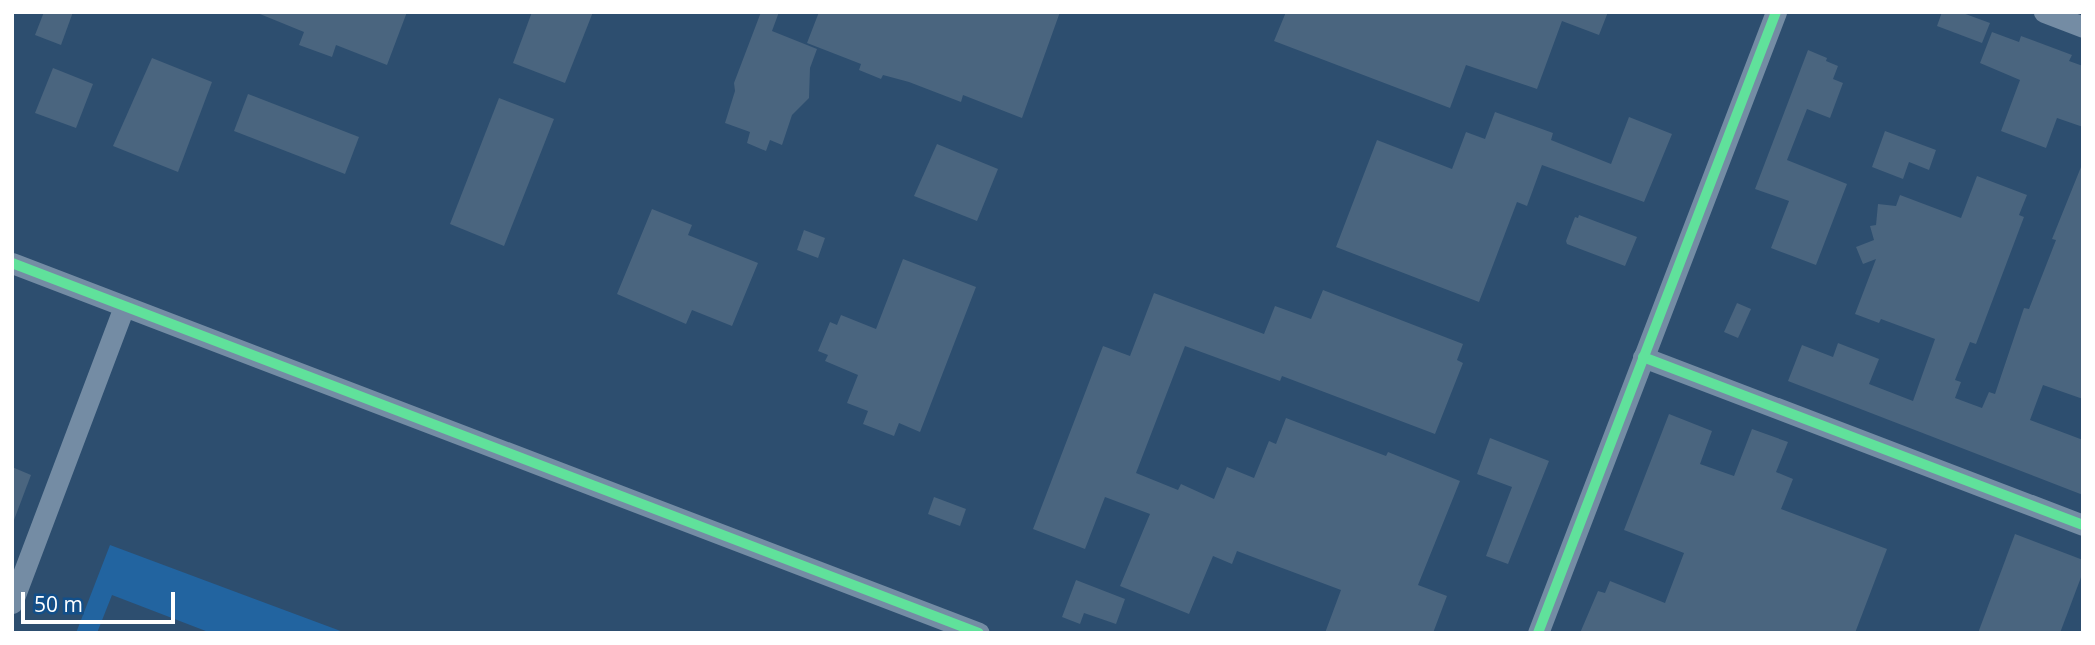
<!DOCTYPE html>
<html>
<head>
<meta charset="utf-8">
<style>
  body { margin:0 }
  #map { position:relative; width:2095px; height:645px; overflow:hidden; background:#2d4e6f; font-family:"Open Sans",sans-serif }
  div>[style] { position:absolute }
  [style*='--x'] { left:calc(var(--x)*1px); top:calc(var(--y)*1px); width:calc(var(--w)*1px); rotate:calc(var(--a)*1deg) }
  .green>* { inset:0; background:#2264a0 }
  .building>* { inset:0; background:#4a657f }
  .tertiary>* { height:21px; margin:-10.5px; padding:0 10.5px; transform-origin:10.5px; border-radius:10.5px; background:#748ca4 }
  .cycleway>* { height:10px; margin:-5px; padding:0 5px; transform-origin:5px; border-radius:5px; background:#60e19b }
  span { translate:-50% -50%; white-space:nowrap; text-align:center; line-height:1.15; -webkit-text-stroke:6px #124f8a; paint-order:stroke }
  .frame { position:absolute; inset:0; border:14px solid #fff; pointer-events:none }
  .scale { position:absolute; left:21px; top:592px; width:154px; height:32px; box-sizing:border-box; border:4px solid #fff; border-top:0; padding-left:9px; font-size:21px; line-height:24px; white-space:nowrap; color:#fff; -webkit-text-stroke:5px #124f8a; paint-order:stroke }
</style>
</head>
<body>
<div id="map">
  <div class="green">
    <i style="clip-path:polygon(110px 545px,346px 633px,211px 633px,112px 595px,97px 633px,76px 633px)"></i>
  </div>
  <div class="building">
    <i style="clip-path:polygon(44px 12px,73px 12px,61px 45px,35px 35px)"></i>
    <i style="clip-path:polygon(255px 12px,407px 12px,387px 65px,336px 45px,332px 57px,299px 45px,304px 32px)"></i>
    <i style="clip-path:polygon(532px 12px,593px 12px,565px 83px,513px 63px)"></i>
    <i style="clip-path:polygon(761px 12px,779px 12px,772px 31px,817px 49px,810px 68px,809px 98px,792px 115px,782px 145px,770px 140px,766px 151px,747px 143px,750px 132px,725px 123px,735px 91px,734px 83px)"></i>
    <i style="clip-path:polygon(819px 12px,1060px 12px,1022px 118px,963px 95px,961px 102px,909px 82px,883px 75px,881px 79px,859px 70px,861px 64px,807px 43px)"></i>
    <i style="clip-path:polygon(1286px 12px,1608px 12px,1599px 35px,1562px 21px,1537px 89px,1466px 65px,1450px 108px,1274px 41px)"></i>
    <i style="clip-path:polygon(1942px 12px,1960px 12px,1990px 23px,1982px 43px,1937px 26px)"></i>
    <i style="clip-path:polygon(1992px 32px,2019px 42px,2021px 36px,2072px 55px,2069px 61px,2083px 66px,2083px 127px,2057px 118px,2046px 148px,2001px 131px,2020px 80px,1980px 63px)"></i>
    <i style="clip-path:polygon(1808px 50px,1827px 58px,1826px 61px,1838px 66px,1833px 79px,1843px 83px,1830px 118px,1807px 109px,1787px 160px,1847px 184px,1816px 265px,1771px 248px,1789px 201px,1755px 189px)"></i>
    <i style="clip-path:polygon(152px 58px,212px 82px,178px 172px,113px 146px)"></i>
    <i style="clip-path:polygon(53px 68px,93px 84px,76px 128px,35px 113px)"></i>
    <i style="clip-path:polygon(248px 94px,359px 137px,345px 174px,234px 131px)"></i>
    <i style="clip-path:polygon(499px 98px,554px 119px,504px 246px,450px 224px)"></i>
    <i style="clip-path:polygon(1495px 112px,1553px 133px,1551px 140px,1611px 164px,1629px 117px,1672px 134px,1644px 202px,1542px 165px,1527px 206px,1517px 202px,1479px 302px,1336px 247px,1377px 140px,1452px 169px,1466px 132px,1485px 139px)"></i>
    <i style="clip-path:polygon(1885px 131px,1936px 150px,1929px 170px,1909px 162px,1903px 179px,1872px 167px)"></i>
    <i style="clip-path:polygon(937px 144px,998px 169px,977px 221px,914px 196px)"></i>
    <i style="clip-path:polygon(2083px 162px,2083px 399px,2043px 385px,2030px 420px,2083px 440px,2083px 495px,1788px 381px,1802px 345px,1833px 357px,1838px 343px,1879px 359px,1869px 384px,1913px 401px,1935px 339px,1881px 319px,1879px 323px,1855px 314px,1876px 259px,1863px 264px,1856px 247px,1874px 240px,1870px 226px,1876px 225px,1878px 204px,1896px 206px,1900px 195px,1961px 218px,1977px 176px,2027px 195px,2019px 215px,2024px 217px,1976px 344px,1970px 342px,1955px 380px,1961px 382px,1955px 398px,1982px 408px,1989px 392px,1995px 394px,2024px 308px,2029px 309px,2056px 240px,2052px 239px)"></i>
    <i style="clip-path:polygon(652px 209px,692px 225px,688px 235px,758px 263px,732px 326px,692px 310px,686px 324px,617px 294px)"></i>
    <i style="clip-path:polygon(1579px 215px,1637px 237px,1625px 266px,1567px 244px,1566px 241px,1575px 217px,1578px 218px)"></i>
    <i style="clip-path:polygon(804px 230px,825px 238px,818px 258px,797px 250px)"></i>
    <i style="clip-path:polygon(903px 259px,976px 287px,920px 432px,899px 423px,894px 436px,863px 424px,868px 411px,847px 403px,858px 375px,825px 361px,828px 355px,818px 351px,830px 322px,837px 325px,841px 315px,876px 329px)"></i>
    <i style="clip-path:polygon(1323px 290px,1463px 344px,1457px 360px,1463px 363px,1435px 434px,1282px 376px,1280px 381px,1185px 346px,1136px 473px,1178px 490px,1181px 484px,1214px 499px,1227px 467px,1254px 478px,1269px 441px,1276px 444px,1286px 418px,1386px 456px,1388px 452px,1460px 481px,1418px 585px,1447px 596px,1433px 633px,1325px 633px,1341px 590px,1237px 551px,1232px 564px,1213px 556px,1189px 614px,1120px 586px,1150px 514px,1105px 497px,1085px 549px,1033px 529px,1103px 346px,1130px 356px,1154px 293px,1264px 334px,1275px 306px,1311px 319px)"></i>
    <i style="clip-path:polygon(1737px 303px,1751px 309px,1738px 338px,1724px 332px)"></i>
    <i style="clip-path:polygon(1669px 414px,1712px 431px,1700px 464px,1734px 476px,1752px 429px,1788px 442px,1776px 472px,1793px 479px,1781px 509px,1887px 549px,1855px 633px,1580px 633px,1598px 591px,1605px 593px,1610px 581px,1665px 603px,1684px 553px,1624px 530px)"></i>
    <i style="clip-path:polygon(1490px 438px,1549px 461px,1508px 564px,1486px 556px,1512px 487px,1477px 474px)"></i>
    <i style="clip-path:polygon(12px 467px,31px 475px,14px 520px,12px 519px)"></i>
    <i style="clip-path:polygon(934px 497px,966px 509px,960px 526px,928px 514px)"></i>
    <i style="clip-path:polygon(2015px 534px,2083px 560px,2083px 572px,2060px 633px,1978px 633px)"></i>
    <i style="clip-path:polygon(1076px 580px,1125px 599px,1116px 624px,1084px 613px,1080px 624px,1062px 617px)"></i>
  </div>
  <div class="tertiary">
    <i style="--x:2044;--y:12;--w:42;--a:21"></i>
    <i style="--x:12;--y:263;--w:1035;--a:20.94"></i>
    <i style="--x:1643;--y:357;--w:471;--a:20.9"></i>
    <i style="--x:12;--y:603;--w:317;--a:-69.3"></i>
    <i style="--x:1538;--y:633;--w:665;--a:-69.03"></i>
  </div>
  <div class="cycleway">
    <i style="--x:12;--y:263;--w:1035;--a:20.94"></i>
    <i style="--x:1643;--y:357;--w:471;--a:20.9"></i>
    <i style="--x:1538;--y:633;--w:665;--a:-69.03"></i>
  </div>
  <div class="frame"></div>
  <div class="scale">50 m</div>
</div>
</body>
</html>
